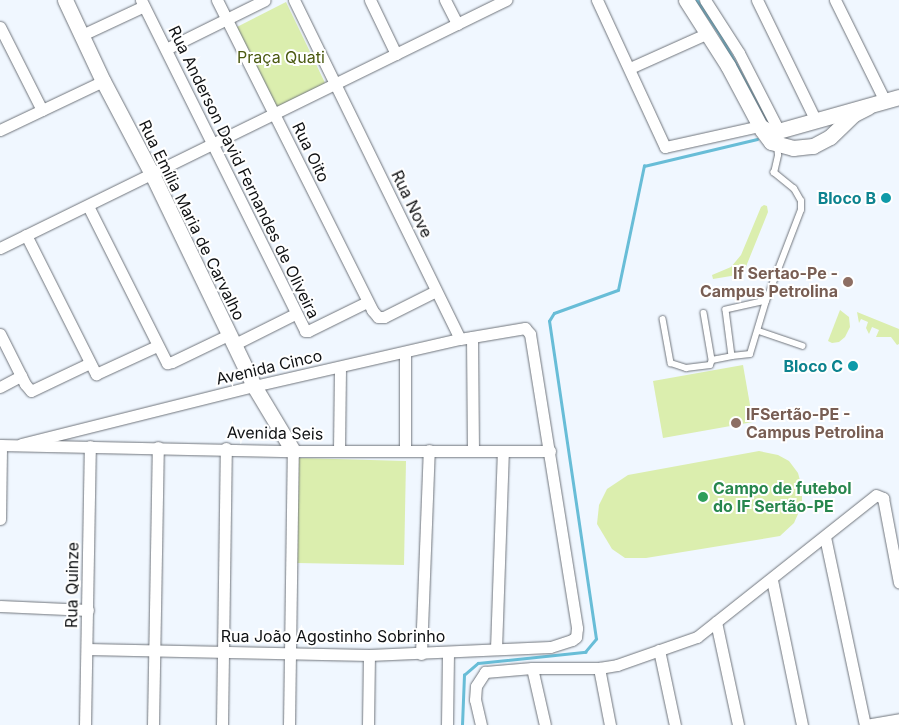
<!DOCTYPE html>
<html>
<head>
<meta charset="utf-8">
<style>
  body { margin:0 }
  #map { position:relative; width:899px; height:725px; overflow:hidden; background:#f0f7ff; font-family:Inter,sans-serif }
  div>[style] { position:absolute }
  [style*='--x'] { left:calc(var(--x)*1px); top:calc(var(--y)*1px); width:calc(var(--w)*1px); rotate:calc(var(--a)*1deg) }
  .green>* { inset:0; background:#dbeeae }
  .stream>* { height:2.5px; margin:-1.25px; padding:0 1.25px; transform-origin:1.25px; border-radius:1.25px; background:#68bdd7 }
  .roads { filter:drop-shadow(0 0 1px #70757c) drop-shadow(0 0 1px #70757c) }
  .lane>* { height:5.5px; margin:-2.75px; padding:0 2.75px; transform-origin:2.75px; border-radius:2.75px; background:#fff }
  .street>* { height:11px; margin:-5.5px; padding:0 5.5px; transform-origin:5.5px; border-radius:5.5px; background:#fff }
  .secondary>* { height:15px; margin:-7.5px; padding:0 7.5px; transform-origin:7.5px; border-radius:7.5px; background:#fff }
  .dots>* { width:14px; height:14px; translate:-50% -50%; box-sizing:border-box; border:2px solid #fff; border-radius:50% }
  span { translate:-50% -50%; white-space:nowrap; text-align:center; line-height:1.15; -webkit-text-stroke:4px #fff; paint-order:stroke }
  .park-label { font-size:16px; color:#4b5a11 }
  .street-label { font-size:16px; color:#0f1113 }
  .culture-label { font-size:16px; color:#0d838f; font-weight:700 }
  .right { translate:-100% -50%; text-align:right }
  .education-label { font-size:16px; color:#785e54; font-weight:700 }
  .left { translate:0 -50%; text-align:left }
  .leisure-label { font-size:16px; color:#27864d; font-weight:700 }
</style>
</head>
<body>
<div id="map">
  <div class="green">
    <i style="clip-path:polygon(286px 2px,327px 87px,277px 112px,235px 28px)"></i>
    <i style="clip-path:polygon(764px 205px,767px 206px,768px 212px,743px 274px,713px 279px,712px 275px,731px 267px,741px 255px,761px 207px)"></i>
    <i style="clip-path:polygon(840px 310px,849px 317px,850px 327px,845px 337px,839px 342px,832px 343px,828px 341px)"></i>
    <i style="clip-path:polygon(857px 312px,899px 329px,899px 344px,897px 345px,891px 337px,876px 337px,879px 330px,872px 327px,869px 334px,866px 328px,868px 322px,861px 319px,859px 323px)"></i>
    <i style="clip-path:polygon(743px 365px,753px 422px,663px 438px,653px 381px)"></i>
    <i style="clip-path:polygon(759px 451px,778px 455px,789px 461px,798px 473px,802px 488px,802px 505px,794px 523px,780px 536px,646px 558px,625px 558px,612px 549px,597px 524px,599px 505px,607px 489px,628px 475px)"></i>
    <i style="clip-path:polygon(299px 458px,406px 461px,404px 565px,297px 563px)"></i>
  </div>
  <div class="stream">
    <i style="--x:697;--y:0;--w:41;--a:55.9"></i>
    <i style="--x:720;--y:34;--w:102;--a:61.9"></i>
    <i style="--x:462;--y:725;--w:50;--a:-87.7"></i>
    <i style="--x:464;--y:675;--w:18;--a:-41"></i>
    <i style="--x:478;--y:663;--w:108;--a:-5.9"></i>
    <i style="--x:585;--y:652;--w:17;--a:-50"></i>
    <i style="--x:596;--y:639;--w:321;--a:-98.4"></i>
    <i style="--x:549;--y:321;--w:9;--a:-58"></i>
    <i style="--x:554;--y:313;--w:68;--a:-19.8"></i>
    <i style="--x:618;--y:290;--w:127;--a:-78.2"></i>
    <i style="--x:644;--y:166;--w:116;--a:-13.4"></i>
  </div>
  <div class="roads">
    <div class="lane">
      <i style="--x:766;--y:301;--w:41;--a:167.3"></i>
      <i style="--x:726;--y:310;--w:46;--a:82.6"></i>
      <i style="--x:732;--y:356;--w:18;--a:-6"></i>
      <i style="--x:750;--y:354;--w:55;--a:-73.2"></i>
      <i style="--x:766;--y:301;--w:97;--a:-69"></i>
      <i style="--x:801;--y:210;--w:9;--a:-90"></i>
      <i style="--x:801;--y:201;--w:14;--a:-120"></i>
      <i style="--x:794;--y:189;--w:26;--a:-141"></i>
      <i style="--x:774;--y:173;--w:18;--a:-77"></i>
      <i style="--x:778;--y:155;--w:10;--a:-96"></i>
      <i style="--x:704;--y:313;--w:48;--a:80.3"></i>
      <i style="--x:712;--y:360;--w:20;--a:-11"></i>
      <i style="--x:663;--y:319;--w:45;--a:79.7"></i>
      <i style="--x:671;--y:363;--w:16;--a:18"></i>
      <i style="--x:686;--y:368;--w:24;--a:-7"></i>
      <i style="--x:710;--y:365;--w:5;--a:-68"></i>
      <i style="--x:759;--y:331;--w:46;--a:18.8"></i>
    </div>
    <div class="street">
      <i style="--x:141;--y:0;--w:369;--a:63.6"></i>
      <i style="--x:305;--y:331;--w:3;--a:0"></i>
      <i style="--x:308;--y:331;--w:66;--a:-26.2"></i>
      <i style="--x:217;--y:0;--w:347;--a:63.4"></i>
      <i style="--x:372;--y:310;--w:9;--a:49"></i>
      <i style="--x:378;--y:317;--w:6;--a:0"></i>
      <i style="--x:384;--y:317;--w:58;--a:-26.6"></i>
      <i style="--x:294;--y:0;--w:377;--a:63.9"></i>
      <i style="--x:370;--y:0;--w:60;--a:64.3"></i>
      <i style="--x:445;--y:0;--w:27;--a:63"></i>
      <i style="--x:597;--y:0;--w:162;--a:65.2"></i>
      <i style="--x:665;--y:147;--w:97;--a:-12.5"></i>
      <i style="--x:705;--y:0;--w:63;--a:57.3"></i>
      <i style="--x:739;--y:53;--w:88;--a:62.9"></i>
      <i style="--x:757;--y:0;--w:135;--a:64"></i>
      <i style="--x:835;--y:0;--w:113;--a:63.7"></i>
      <i style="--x:0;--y:27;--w:93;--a:63.2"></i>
      <i style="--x:82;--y:35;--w:68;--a:-25.1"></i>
      <i style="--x:166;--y:49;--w:110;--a:-26.3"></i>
      <i style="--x:630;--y:68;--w:85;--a:-24.2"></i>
      <i style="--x:0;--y:130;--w:114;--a:-25.4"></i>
      <i style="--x:88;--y:206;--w:176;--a:63.3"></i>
      <i style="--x:167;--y:363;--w:5;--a:-11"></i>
      <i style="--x:172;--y:362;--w:62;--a:-25.7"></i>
      <i style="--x:26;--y:235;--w:156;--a:63.3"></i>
      <i style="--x:96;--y:374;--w:67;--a:-24.7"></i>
      <i style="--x:0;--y:248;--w:564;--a:-26.11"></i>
      <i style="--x:0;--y:334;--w:56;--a:63.4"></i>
      <i style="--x:25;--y:384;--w:9;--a:49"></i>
      <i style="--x:31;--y:391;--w:65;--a:-25.4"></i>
      <i style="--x:472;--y:337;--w:113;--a:89.5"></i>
      <i style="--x:233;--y:345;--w:69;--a:-26.6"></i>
      <i style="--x:405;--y:352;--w:99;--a:90"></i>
      <i style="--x:0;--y:387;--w:24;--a:-28"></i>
      <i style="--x:21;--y:444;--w:240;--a:-14"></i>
      <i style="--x:254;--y:386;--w:211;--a:-12.9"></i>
      <i style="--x:460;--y:339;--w:66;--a:-9.6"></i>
      <i style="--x:525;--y:328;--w:8;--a:50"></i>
      <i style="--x:530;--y:334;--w:298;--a:80.9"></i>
      <i style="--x:577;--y:628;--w:9;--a:96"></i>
      <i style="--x:576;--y:637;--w:5;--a:143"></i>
      <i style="--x:572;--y:640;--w:23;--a:162"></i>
      <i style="--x:550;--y:647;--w:181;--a:177.5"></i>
      <i style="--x:369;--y:655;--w:282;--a:-178.8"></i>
      <i style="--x:0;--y:445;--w:293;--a:1.2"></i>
      <i style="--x:293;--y:451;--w:257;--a:0"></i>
      <i style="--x:339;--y:450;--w:82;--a:-89.3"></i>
      <i style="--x:0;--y:519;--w:74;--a:-89.2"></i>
      <i style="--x:825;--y:537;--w:192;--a:78"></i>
      <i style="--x:772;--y:580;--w:148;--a:78.3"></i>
      <i style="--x:0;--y:606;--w:88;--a:2.6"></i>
      <i style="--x:716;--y:622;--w:105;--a:77.9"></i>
      <i style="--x:496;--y:649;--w:198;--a:-88"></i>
      <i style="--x:659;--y:650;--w:77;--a:78"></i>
      <i style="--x:421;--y:654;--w:204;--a:-87.8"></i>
      <i style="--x:532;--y:668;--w:58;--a:77.2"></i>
      <i style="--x:599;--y:668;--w:58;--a:79.1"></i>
      <i style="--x:85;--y:725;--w:279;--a:-89"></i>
      <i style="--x:153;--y:725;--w:278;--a:-89"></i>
      <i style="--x:222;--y:725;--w:277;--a:-89.2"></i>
      <i style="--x:289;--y:725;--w:274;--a:-89.2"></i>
      <i style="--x:368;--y:725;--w:70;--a:-89.2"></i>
      <i style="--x:447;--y:725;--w:72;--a:-89.2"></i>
      <i style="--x:481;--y:725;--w:26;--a:-103"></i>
      <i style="--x:475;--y:700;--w:14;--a:-86"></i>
      <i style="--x:476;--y:686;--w:17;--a:-57"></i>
      <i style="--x:485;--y:672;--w:47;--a:-4.9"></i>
      <i style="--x:532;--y:668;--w:67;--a:0"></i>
      <i style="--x:599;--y:668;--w:18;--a:-9"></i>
      <i style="--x:617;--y:665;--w:85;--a:-19.3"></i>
      <i style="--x:697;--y:637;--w:228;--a:-38.4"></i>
      <i style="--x:876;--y:495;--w:8;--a:23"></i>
      <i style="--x:883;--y:498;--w:86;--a:79.3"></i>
      <i style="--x:866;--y:725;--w:34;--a:-10"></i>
    </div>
    <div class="secondary">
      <i style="--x:65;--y:0;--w:89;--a:64.9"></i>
      <i style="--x:103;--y:81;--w:105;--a:62.2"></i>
      <i style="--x:152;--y:174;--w:235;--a:64.3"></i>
      <i style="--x:254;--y:386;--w:76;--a:59"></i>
      <i style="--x:686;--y:0;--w:78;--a:57.5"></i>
      <i style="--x:728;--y:66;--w:72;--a:62"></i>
      <i style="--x:762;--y:130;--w:15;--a:53"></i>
      <i style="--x:771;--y:142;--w:23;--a:15"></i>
      <i style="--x:793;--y:148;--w:20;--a:-6"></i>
      <i style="--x:813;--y:146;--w:19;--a:-28"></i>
      <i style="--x:830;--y:137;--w:33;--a:-44"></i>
      <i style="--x:854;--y:114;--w:16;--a:-27"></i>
      <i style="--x:760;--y:126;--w:13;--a:32"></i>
      <i style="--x:771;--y:133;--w:133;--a:-15.7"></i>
    </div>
  </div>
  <div class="dots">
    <i style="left:886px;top:198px;background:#0f9aa8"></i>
    <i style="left:848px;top:282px;background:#8d6e63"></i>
    <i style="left:853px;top:366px;background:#0f9aa8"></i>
    <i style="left:736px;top:423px;background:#8d6e63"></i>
    <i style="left:703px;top:497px;background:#2e9e5b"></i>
  </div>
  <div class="park-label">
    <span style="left:281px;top:57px">Praça Quati</span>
  </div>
  <div class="street-label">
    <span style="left:311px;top:152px;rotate:64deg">Rua Oito</span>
    <span style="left:244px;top:172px;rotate:64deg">Rua Anderson David Fernandes de Oliveira</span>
    <span style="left:412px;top:204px;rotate:64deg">Rua Nove</span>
    <span style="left:192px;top:220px;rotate:64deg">Rua Emília Maria de Carvalho</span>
    <span style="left:269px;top:367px;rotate:-13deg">Avenida Cinco</span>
    <span style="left:275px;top:433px;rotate:1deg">Avenida Seis</span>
    <span style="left:72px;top:585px;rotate:-89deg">Rua Quinze</span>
    <span style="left:333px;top:636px">Rua João Agostinho Sobrinho</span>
  </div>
  <div class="culture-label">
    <span class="right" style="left:876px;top:198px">Bloco B</span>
    <span class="right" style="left:843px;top:366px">Bloco C</span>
  </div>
  <div class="education-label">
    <span class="right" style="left:838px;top:282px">If Sertao-Pe -<br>Campus Petrolina</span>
    <span class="left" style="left:746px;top:423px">IFSertão-PE -<br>Campus Petrolina</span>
  </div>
  <div class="leisure-label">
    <span class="left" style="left:713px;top:497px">Campo de futebol<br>do IF Sertão-PE</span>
  </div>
</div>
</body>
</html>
